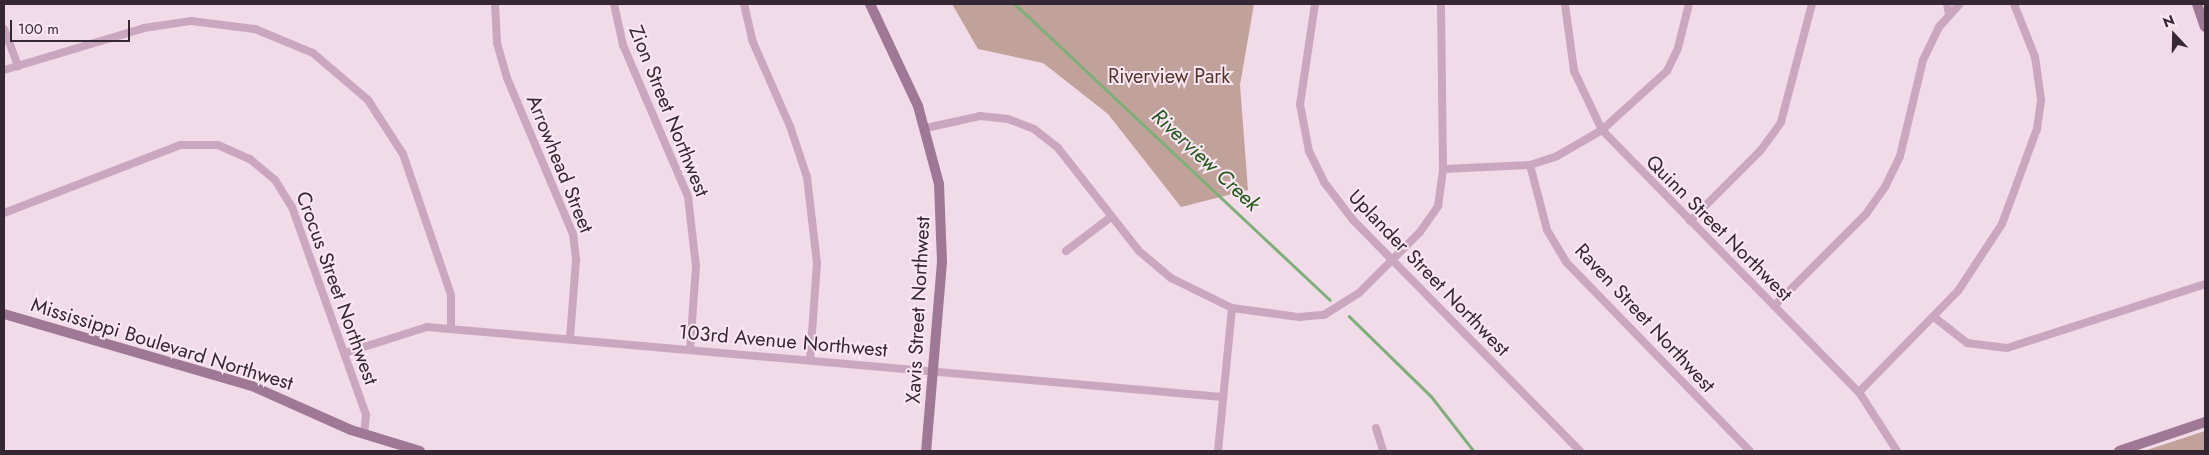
<!DOCTYPE html>
<style>
body{margin:0}
#map{position:relative;width:2209px;height:455px;overflow:hidden;background:#f2dbe9;font-family:Jost,sans-serif}
div>[style]{position:absolute}
.green>*{inset:0;background:#c1a29b}
.stream>*{height:2.5px;margin:-1.25px;padding:0 1.25px;transform-origin:1.25px;border-radius:1.25px;background:#7faf79}
.street>*{height:8px;margin:-4px;padding:0 4px;transform-origin:4px;border-radius:4px;background:#caa7bf}
.secondary>*{height:10px;margin:-5px;padding:0 5px;transform-origin:5px;border-radius:5px;background:#9e7895}
span{translate:-50% -50%;white-space:nowrap;text-align:center;line-height:1.15;-webkit-text-stroke:4px #fae7f2;paint-order:stroke}
.park-label{font-size:20px;color:#55342b}
.street-label{font-size:20px;color:#362734}
.water-label{font-size:21px;color:#21581c;font-style:italic}
.frame{position:absolute;inset:0;border:5px solid #362734;pointer-events:none}
.north{position:absolute;left:2149px;top:10px;width:50px;height:50px;-webkit-text-stroke:4px #fae7f2;paint-order:stroke;rotate:339deg;font-size:14px;font-weight:700;line-height:20px;text-align:center;color:#362734}
.north::after{content:'';display:block;margin:auto;width:18px;height:22px;background:#362734;clip-path:polygon(50% 0,100% 100%,50% 72%,0 100%)}
.scale{position:absolute;left:10px;top:20px;width:120px;height:22px;box-sizing:border-box;border:2px solid #362734;border-top:0;padding-left:6px;font-size:15px;line-height:18px;white-space:nowrap;color:#362734;-webkit-text-stroke:4px #fae7f2;paint-order:stroke}
</style>
<div id="map">
<div class="green">
<div style="clip-path:polygon(952px 4px,1254px 4px,1240px 85px,1248px 190px,1181px 207px,1108px 114px,1043px 63px,978px 49px)"></div>
<div style="clip-path:polygon(2205px 431px,2205px 451px,2144px 451px)"></div>
</div>
<div class="stream">
<div style="left:1015px;top:4px;width:432px;rotate:43.2deg"></div>
<div style="left:1349px;top:316px;width:115px;rotate:44.3deg"></div>
<div style="left:1431px;top:396px;width:70px;rotate:52deg"></div>
</div>
<div class="street">
<div style="left:495px;top:4px;width:39px;rotate:87deg"></div>
<div style="left:497px;top:43px;width:36px;rotate:74deg"></div>
<div style="left:507px;top:78px;width:169px;rotate:67.1deg"></div>
<div style="left:573px;top:234px;width:26px;rotate:83deg"></div>
<div style="left:576px;top:260px;width:78px;rotate:94.4deg"></div>
<div style="left:614px;top:4px;width:42px;rotate:77.6deg"></div>
<div style="left:623px;top:45px;width:165px;rotate:66.8deg"></div>
<div style="left:688px;top:197px;width:69px;rotate:83.4deg"></div>
<div style="left:696px;top:266px;width:83px;rotate:94.1deg"></div>
<div style="left:744px;top:4px;width:37px;rotate:77deg"></div>
<div style="left:752px;top:40px;width:94px;rotate:66.2deg"></div>
<div style="left:790px;top:126px;width:54px;rotate:71.6deg"></div>
<div style="left:807px;top:177px;width:87px;rotate:83.4deg"></div>
<div style="left:817px;top:263px;width:97px;rotate:94.1deg"></div>
<div style="left:1315px;top:4px;width:101px;rotate:98.5deg"></div>
<div style="left:1300px;top:104px;width:48px;rotate:79.2deg"></div>
<div style="left:1309px;top:151px;width:34px;rotate:64deg"></div>
<div style="left:1324px;top:182px;width:48px;rotate:52.7deg"></div>
<div style="left:1353px;top:220px;width:324px;rotate:45.5deg"></div>
<div style="left:1565px;top:4px;width:68px;rotate:82.3deg"></div>
<div style="left:1574px;top:71px;width:65px;rotate:64.6deg"></div>
<div style="left:1602px;top:130px;width:367px;rotate:45.6deg"></div>
<div style="left:1859px;top:392px;width:70px;rotate:57.2deg"></div>
<div style="left:1947px;top:4px;width:10px;rotate:79deg"></div>
<div style="left:4px;top:29px;width:40px;rotate:69deg"></div>
<div style="left:4px;top:70px;width:146px;rotate:-16.7deg"></div>
<div style="left:144px;top:28px;width:48px;rotate:-8.5deg"></div>
<div style="left:191px;top:21px;width:64px;rotate:7.1deg"></div>
<div style="left:255px;top:29px;width:63px;rotate:22.5deg"></div>
<div style="left:313px;top:53px;width:72px;rotate:40.5deg"></div>
<div style="left:368px;top:100px;width:64px;rotate:57.1deg"></div>
<div style="left:403px;top:154px;width:149px;rotate:71.2deg"></div>
<div style="left:451px;top:295px;width:33px;rotate:90deg"></div>
<div style="left:926px;top:128px;width:55px;rotate:-12.5deg"></div>
<div style="left:980px;top:116px;width:28px;rotate:6deg"></div>
<div style="left:1008px;top:119px;width:28px;rotate:21deg"></div>
<div style="left:1034px;top:129px;width:31px;rotate:38deg"></div>
<div style="left:1058px;top:148px;width:131px;rotate:51.8deg"></div>
<div style="left:1139px;top:251px;width:42px;rotate:40.2deg"></div>
<div style="left:1171px;top:278px;width:68px;rotate:26.2deg"></div>
<div style="left:1232px;top:308px;width:68px;rotate:7.7deg"></div>
<div style="left:1299px;top:317px;width:25px;rotate:-5deg"></div>
<div style="left:1324px;top:315px;width:41px;rotate:-32.2deg"></div>
<div style="left:1359px;top:293px;width:86px;rotate:-45deg"></div>
<div style="left:1420px;top:232px;width:32px;rotate:-55deg"></div>
<div style="left:1438px;top:206px;width:37px;rotate:-82deg"></div>
<div style="left:1443px;top:169px;width:165px;rotate:-90.7deg"></div>
<div style="left:1530px;top:165px;width:67px;rotate:75.3deg"></div>
<div style="left:1547px;top:230px;width:37px;rotate:59deg"></div>
<div style="left:1566px;top:262px;width:264px;rotate:45.8deg"></div>
<div style="left:1443px;top:169px;width:87px;rotate:-2.6deg"></div>
<div style="left:1530px;top:165px;width:28px;rotate:-18deg"></div>
<div style="left:1557px;top:156px;width:52px;rotate:-30deg"></div>
<div style="left:1602px;top:130px;width:88px;rotate:-42.2deg"></div>
<div style="left:1667px;top:71px;width:25px;rotate:-64deg"></div>
<div style="left:1678px;top:48px;width:45px;rotate:-76deg"></div>
<div style="left:4px;top:213px;width:189px;rotate:-21.1deg"></div>
<div style="left:180px;top:145px;width:38px"></div>
<div style="left:218px;top:145px;width:35px;rotate:24deg"></div>
<div style="left:250px;top:159px;width:33px;rotate:40deg"></div>
<div style="left:275px;top:180px;width:32px;rotate:58deg"></div>
<div style="left:292px;top:207px;width:221px;rotate:70.4deg"></div>
<div style="left:366px;top:415px;width:19px;rotate:96deg"></div>
<div style="left:1690px;top:221px;width:100px;rotate:-45deg"></div>
<div style="left:1761px;top:150px;width:34px;rotate:-54deg"></div>
<div style="left:1781px;top:122px;width:122px;rotate:-75.3deg"></div>
<div style="left:1066px;top:251px;width:56px;rotate:-37.1deg"></div>
<div style="left:1774px;top:306px;width:130px;rotate:-45deg"></div>
<div style="left:1866px;top:214px;width:33px;rotate:-55deg"></div>
<div style="left:1885px;top:187px;width:34px;rotate:-64deg"></div>
<div style="left:1900px;top:156px;width:99px;rotate:-76.5deg"></div>
<div style="left:1923px;top:60px;width:37px;rotate:-64deg"></div>
<div style="left:1939px;top:27px;width:31px;rotate:-48deg"></div>
<div style="left:1934px;top:317px;width:42px;rotate:38.2deg"></div>
<div style="left:1967px;top:343px;width:40px;rotate:7.1deg"></div>
<div style="left:2007px;top:348px;width:208px;rotate:-17.9deg"></div>
<div style="left:345px;top:353px;width:86px;rotate:-17.6deg"></div>
<div style="left:427px;top:327px;width:798px;rotate:5.03deg"></div>
<div style="left:1859px;top:392px;width:141px;rotate:-45.6deg"></div>
<div style="left:1958px;top:291px;width:80px;rotate:-56.7deg"></div>
<div style="left:2002px;top:224px;width:101px;rotate:-69.8deg"></div>
<div style="left:2037px;top:129px;width:30px;rotate:-82deg"></div>
<div style="left:2041px;top:99px;width:42px;rotate:-98.1deg"></div>
<div style="left:2035px;top:57px;width:57px;rotate:-111.6deg"></div>
<div style="left:1376px;top:428px;width:24px;rotate:73deg"></div>
<div style="left:1218px;top:451px;width:144px;rotate:-84.4deg"></div>
</div>
<div class="secondary">
<div style="left:870px;top:4px;width:113px;rotate:64.8deg"></div>
<div style="left:918px;top:106px;width:81px;rotate:74.9deg"></div>
<div style="left:939px;top:184px;width:78px;rotate:87.8deg"></div>
<div style="left:942px;top:262px;width:190px;rotate:94.8deg"></div>
<div style="left:2197px;top:4px;width:24px;rotate:71deg"></div>
<div style="left:4px;top:314px;width:258px;rotate:16.2deg"></div>
<div style="left:252px;top:386px;width:108px;rotate:24deg"></div>
<div style="left:351px;top:430px;width:72px;rotate:16.9deg"></div>
<div style="left:2119px;top:451px;width:91px;rotate:-18.6deg"></div>
</div>
<div class="park-label">
<span style="left:1169px;top:76px">Riverview Park</span>
</div>
<div class="street-label">
<span style="left:669px;top:111px;rotate:68deg">Zion Street Northwest</span>
<span style="left:560px;top:164px;rotate:68deg">Arrowhead Street</span>
<span style="left:1719px;top:228px;rotate:45deg">Quinn Street Northwest</span>
<span style="left:1429px;top:273px;rotate:46deg">Uplander Street Northwest</span>
<span style="left:337px;top:288px;rotate:70deg">Crocus Street Northwest</span>
<span style="left:918px;top:310px;rotate:-87deg">Xavis Street Northwest</span>
<span style="left:1645px;top:318px;rotate:47deg">Raven Street Northwest</span>
<span style="left:783px;top:341px;rotate:5deg">103rd Avenue Northwest</span>
<span style="left:162px;top:344px;rotate:17deg">Mississippi Boulevard Northwest</span>
</div>
<div class="water-label">
<span style="left:1206px;top:160px;rotate:43deg">Riverview Creek</span>
</div>
<div class="frame"></div>
<div class="north">N</div>
<div class="scale">100 m</div>
</div>
